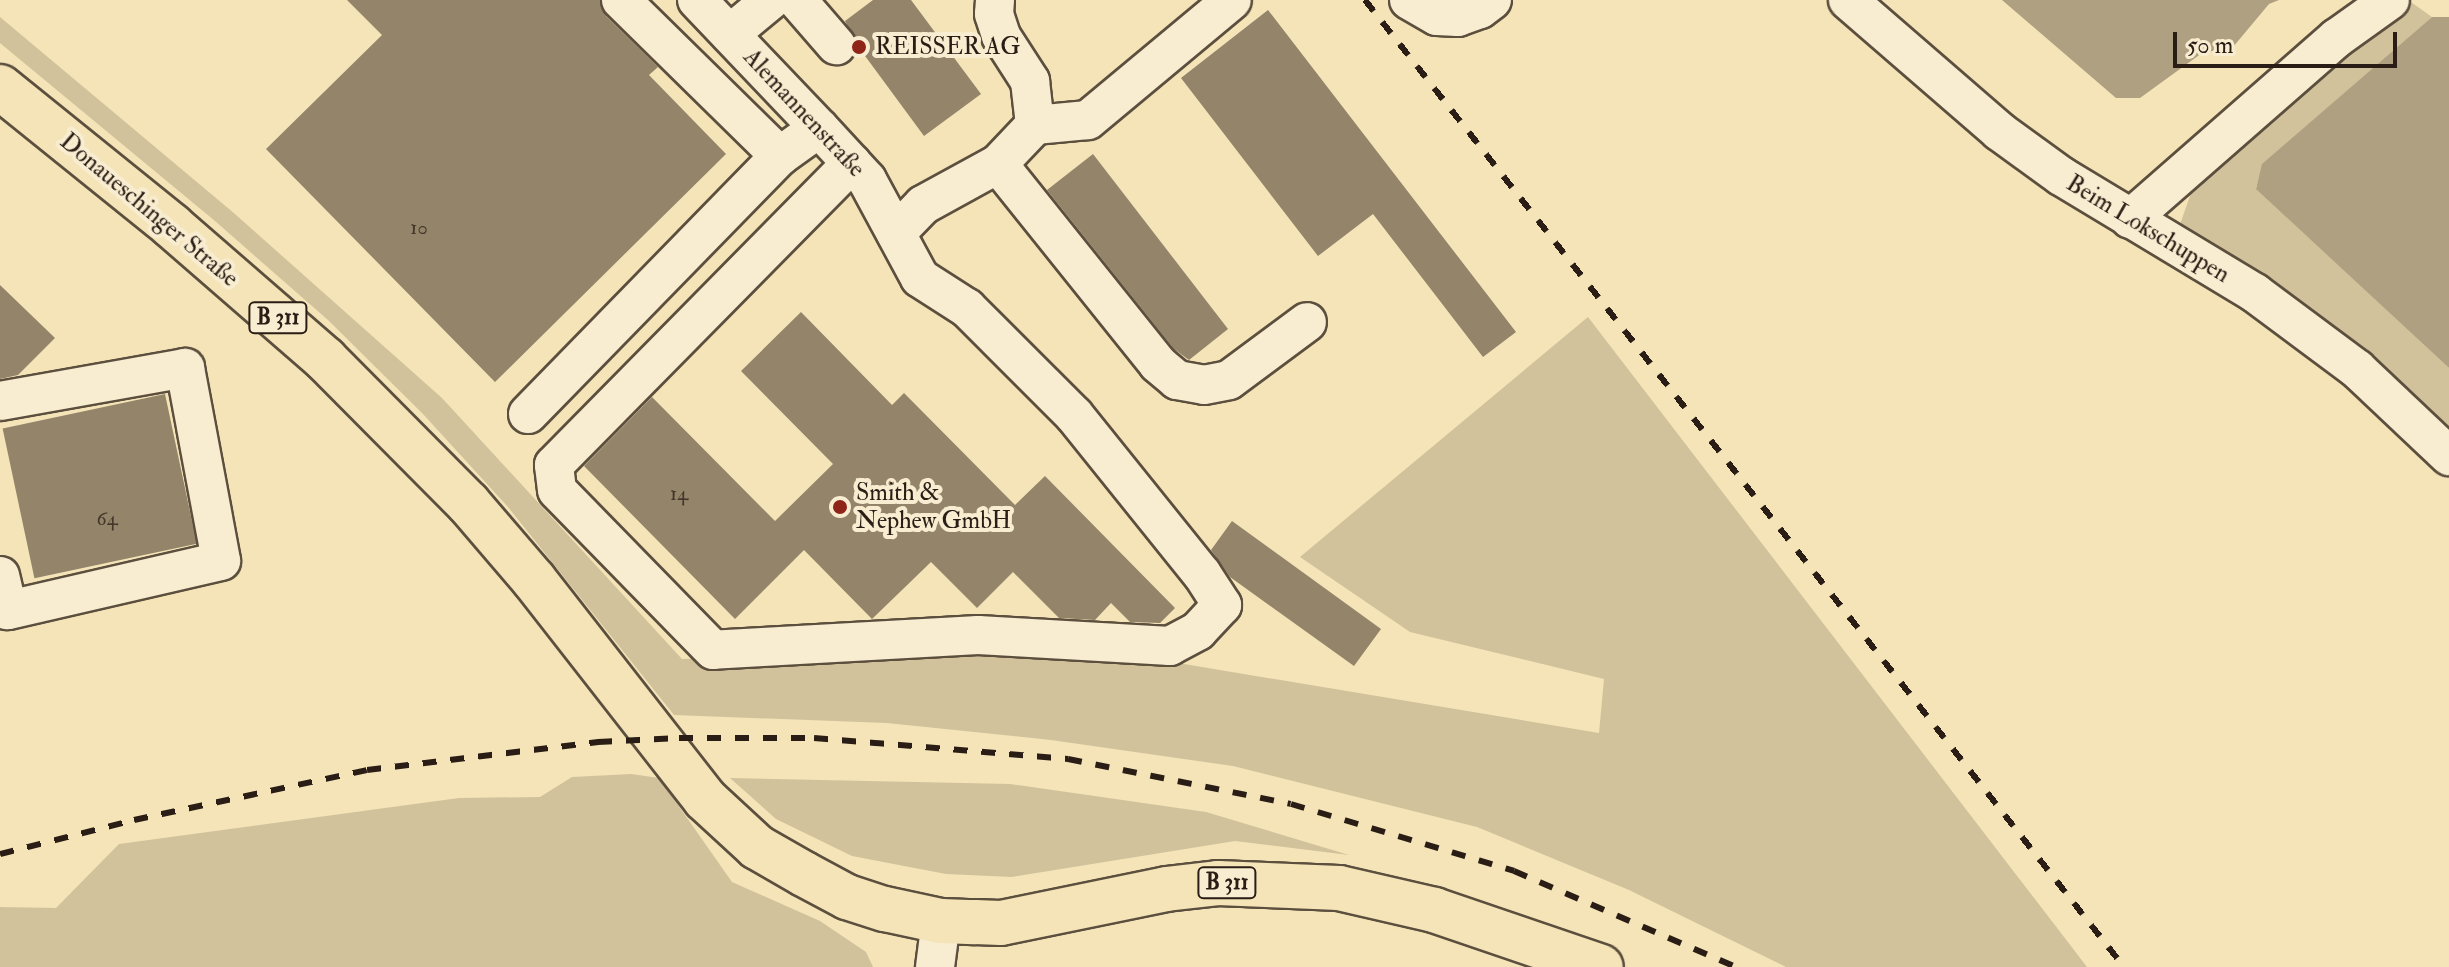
<!DOCTYPE html>
<meta charset="utf-8">
<style>
body{margin:0}
#map{position:relative;width:2449px;height:967px;overflow:hidden;background:#f4e4b8;font-family:"IM FELL Double Pica",serif}
div>[style]{position:absolute}
.green>*{inset:0;background:#d1c29c}
.water>*{inset:0;background:#afa081}
.building>*{inset:0;background:#93846a;transform-origin:0 0}
.roads{filter:drop-shadow(2px 0 #5c4f3e) drop-shadow(-2px 0 #5c4f3e) drop-shadow(0 2px #5c4f3e) drop-shadow(0 -2px #5c4f3e)}
.minor>*{height:38px;margin:-19px;padding:0 19px;transform-origin:19px;border-radius:19px;background:#f8edd1}
.major>*{height:44px;margin:-22px;padding:0 22px;transform-origin:22px;border-radius:22px;background:#f4e4b8}
.rail>*{height:6px;margin-top:-3px;transform-origin:0;background:repeating-linear-gradient(90deg,#291d15 0 14px,transparent 0 28px)}
.dots>*{width:22px;height:22px;translate:-50% -50%;box-sizing:border-box;border:4px solid #f8edd1;border-radius:50%}
span{translate:-50% -50%;white-space:nowrap;text-align:center;line-height:1.15;-webkit-text-stroke:8px #f8edd1;paint-order:stroke}
.number-label{font-size:20px;color:#44372a}
.number-label span{-webkit-text-stroke-width:0}
.shield-label span{padding:2px 6px;background:#f8edd1;border:2px solid;border-radius:6px;-webkit-text-stroke-width:0}
.shield-label{font-size:22px;color:#291d15;font-weight:700}
.poi-label{font-size:24px;color:#291d15}
.left{translate:0 -50%;text-align:left}
.street-label{font-size:24px;color:#291d15}
.scale{position:absolute;left:2173px;top:32px;width:224px;height:36px;box-sizing:border-box;border:4px solid #291d15;border-top:0;padding-left:10px;font-size:24px;line-height:28px;white-space:nowrap;color:#291d15;-webkit-text-stroke:6px #f8edd1;paint-order:stroke}
</style>
<div id="map">
<div class="green">
<div style="clip-path:polygon(2408px 0,2432px 17px,2263px 164px,2256px 188px,2449px 368px,2449px 439px,2176px 236px,2198px 173px)"></div>
<div style="clip-path:polygon(0 17px,235px 214px,442px 398px,682px 659px,998px 646px,1172px 662px,1599px 733px,1604px 679px,1410px 632px,1300px 557px,1588px 317px,2087px 967px,1786px 967px,1629px 890px,1477px 827px,1233px 766px,1051px 740px,887px 723px,674px 715px,508px 507px,423px 414px,328px 320px,215px 221px,0 43px)"></div>
<div style="clip-path:polygon(631px 774px,659px 778px,732px 882px,820px 921px,866px 952px,873px 967px,0 967px,0 907px,56px 908px,119px 844px,459px 798px,540px 797px,572px 777px)"></div>
<div style="clip-path:polygon(730px 778px,1010px 784px,1206px 812px,1349px 855px,1235px 841px,1012px 877px,946px 874px,852px 856px,776px 819px)"></div>
</div>
<div class="water">
<div style="clip-path:polygon(2002px 0,2279px 0,2269px 4px,2233px 47px,2202px 53px,2140px 98px,2116px 98px)"></div>
<div style="clip-path:polygon(2432px 17px,2449px 17px,2449px 368px,2256px 189px,2262px 164px)"></div>
</div>
<div class="building">
<div style="clip-path:polygon(347px 0,600px 0,606px 16px,658px 67px,649px 75px,726px 154px,495px 382px,266px 149px,382px 35px)"></div>
<div style="clip-path:polygon(873px 0,911px 0,981px 94px,924px 136px,857px 45px,845px 21px)"></div>
<div style="clip-path:polygon(1268px 10px,1516px 332px,1483px 357px,1373px 214px,1318px 256px,1181px 78px)"></div>
<div style="clip-path:polygon(1093px 154px,1228px 329px,1189px 360px,1174px 349px,1047px 190px)"></div>
<div style="clip-path:polygon(0 285px,55px 338px,18px 375px,0 379px)"></div>
<div style="clip-path:polygon(801px 312px,892px 405px,904px 393px,1015px 505px,1045px 476px,1175px 608px,1160px 623px,1130px 622px,1111px 603px,1095px 620px,1059px 618px,1013px 572px,977px 608px,931px 562px,872px 619px,804px 550px,735px 619px,584px 466px,652px 397px,775px 521px,833px 464px,741px 371px)"></div>
<div style="left:165px;top:394px;width:153px;height:166px;rotate:78deg"></div>
<div style="clip-path:polygon(1232px 521px,1381px 629px,1354px 666px,1230px 577px,1211px 550px)"></div>
</div>
<div class="roads">
<div class="minor">
<div style="left:621px;top:0;width:223px;rotate:44.5deg"></div>
<div style="left:697px;top:0;width:177px;rotate:46.4deg"></div>
<div style="left:819px;top:128px;width:71px;rotate:47.3deg"></div>
<div style="left:867px;top:180px;width:111px;rotate:61.6deg"></div>
<div style="left:920px;top:278px;width:56px;rotate:32.6deg"></div>
<div style="left:967px;top:308px;width:151px;rotate:45deg"></div>
<div style="left:1074px;top:415px;width:204px;rotate:51.2deg"></div>
<div style="left:1202px;top:574px;width:37px;rotate:57deg"></div>
<div style="left:1222px;top:605px;width:35px;rotate:133deg"></div>
<div style="left:1198px;top:631px;width:32px;rotate:152deg"></div>
<div style="left:1170px;top:646px;width:192px;rotate:-176.7deg"></div>
<div style="left:978px;top:635px;width:265px;rotate:176.8deg"></div>
<div style="left:713px;top:650px;width:223px;rotate:-134.3deg"></div>
<div style="left:557px;top:490px;width:25px;rotate:-97deg"></div>
<div style="left:554px;top:465px;width:424px;rotate:-45.4deg"></div>
<div style="left:797px;top:0;width:60px;rotate:49.1deg"></div>
<div style="left:995px;top:0;width:14px;rotate:94deg"></div>
<div style="left:994px;top:14px;width:23px;rotate:72deg"></div>
<div style="left:1001px;top:36px;width:54px;rotate:57.2deg"></div>
<div style="left:1030px;top:81px;width:44px;rotate:83.5deg"></div>
<div style="left:1409px;top:0;width:32px;rotate:30deg"></div>
<div style="left:1437px;top:16px;width:21px;rotate:3deg"></div>
<div style="left:1458px;top:17px;width:23px;rotate:-20deg"></div>
<div style="left:1480px;top:9px;width:15px;rotate:-37deg"></div>
<div style="left:1848px;top:0;width:200px;rotate:40.9deg"></div>
<div style="left:1999px;top:131px;width:77px;rotate:36deg"></div>
<div style="left:2061px;top:176px;width:227px;rotate:31.1deg"></div>
<div style="left:2255px;top:293px;width:127px;rotate:36.7deg"></div>
<div style="left:2357px;top:369px;width:127px;rotate:43.4deg"></div>
<div style="left:730px;top:34px;width:53px;rotate:-39.7deg"></div>
<div style="left:998px;top:164px;width:256px;rotate:51.3deg"></div>
<div style="left:1158px;top:364px;width:25px;rotate:40deg"></div>
<div style="left:1177px;top:380px;width:27px;rotate:10deg"></div>
<div style="left:1204px;top:385px;width:25px;rotate:-11deg"></div>
<div style="left:1229px;top:380px;width:97px;rotate:-36.6deg"></div>
<div style="left:2130px;top:219px;width:275px;rotate:-41.2deg"></div>
<div style="left:2337px;top:38px;width:65px;rotate:-35.6deg"></div>
<div style="left:896px;top:233px;width:39px;rotate:-46deg"></div>
<div style="left:923px;top:205px;width:85px;rotate:-28.7deg"></div>
<div style="left:998px;top:164px;width:54px;rotate:-46.5deg"></div>
<div style="left:1035px;top:125px;width:53px;rotate:-5.4deg"></div>
<div style="left:1088px;top:120px;width:187px;rotate:-39.8deg"></div>
<div style="left:0;top:401px;width:188px;rotate:-10.1deg"></div>
<div style="left:185px;top:368px;width:196px;rotate:79.4deg"></div>
<div style="left:221px;top:561px;width:219px;rotate:167deg"></div>
<div style="left:8px;top:610px;width:35px;rotate:-103deg"></div>
<div style="left:528px;top:414px;width:361px;rotate:-45.7deg"></div>
<div style="left:780px;top:156px;width:48px;rotate:-35.7deg"></div>
<div style="left:935px;top:967px;width:46px;rotate:-82.6deg"></div>
</div>
<div class="major">
<div style="left:0;top:87px;width:221px;rotate:38.9deg"></div>
<div style="left:172px;top:226px;width:203px;rotate:41deg"></div>
<div style="left:325px;top:359px;width:203px;rotate:45.2deg"></div>
<div style="left:468px;top:503px;width:101px;rotate:49.4deg"></div>
<div style="left:534px;top:580px;width:278px;rotate:52deg"></div>
<div style="left:705px;top:799px;width:71px;rotate:42.7deg"></div>
<div style="left:757px;top:847px;width:54px;rotate:29.9deg"></div>
<div style="left:804px;top:874px;width:49px;rotate:28.1deg"></div>
<div style="left:847px;top:897px;width:40px;rotate:18deg"></div>
<div style="left:885px;top:909px;width:57px;rotate:12.1deg"></div>
<div style="left:941px;top:921px;width:34px;rotate:2deg"></div>
<div style="left:975px;top:922px;width:26px;rotate:2deg"></div>
<div style="left:1001px;top:923px;width:168px;rotate:-11.6deg"></div>
<div style="left:1166px;top:889px;width:52px;rotate:-6.6deg"></div>
<div style="left:1218px;top:883px;width:121px;rotate:2.4deg"></div>
<div style="left:1339px;top:888px;width:98px;rotate:13deg"></div>
<div style="left:1434px;top:910px;width:176px;rotate:18.8deg"></div>
</div>
</div>
<div class="rail">
<div style="left:1365px;top:0;width:1229px;rotate:51.87deg"></div>
<div style="left:0;top:854px;width:138px;rotate:-14.2deg"></div>
<div style="left:134px;top:820px;width:238px;rotate:-12.1deg"></div>
<div style="left:367px;top:770px;width:233px;rotate:-6.9deg"></div>
<div style="left:598px;top:742px;width:81px;rotate:-2.8deg"></div>
<div style="left:679px;top:738px;width:135px"></div>
<div style="left:814px;top:738px;width:255px;rotate:4.7deg"></div>
<div style="left:1068px;top:759px;width:227px;rotate:11.4deg"></div>
<div style="left:1291px;top:804px;width:233px;rotate:16.7deg"></div>
<div style="left:1514px;top:871px;width:242px;rotate:23.4deg"></div>
</div>
<div class="dots">
<div style="left:859px;top:47px;background:#8f2418"></div>
<div style="left:840px;top:507px;background:#8f2418"></div>
</div>
<div class="number-label">
<span style="left:419px;top:227px">10</span>
<span style="left:679px;top:493px">14</span>
<span style="left:107px;top:518px">64</span>
</div>
<div class="shield-label">
<span style="left:278px;top:318px">B 311</span>
<span style="left:1227px;top:883px">B 311</span>
</div>
<div class="poi-label">
<span class="left" style="left:875px;top:47px">REISSER AG</span>
<span class="left" style="left:856px;top:507px">Smith &amp;<br>Nephew GmbH</span>
</div>
<div class="street-label">
<span style="left:804px;top:113px;rotate:47deg">Alemannenstraße</span>
<span style="left:149px;top:210px;rotate:40deg">Donaueschinger Straße</span>
<span style="left:2148px;top:229px;rotate:31deg">Beim Lokschuppen</span>
</div>
<div class="scale">50 m</div>
</div>
